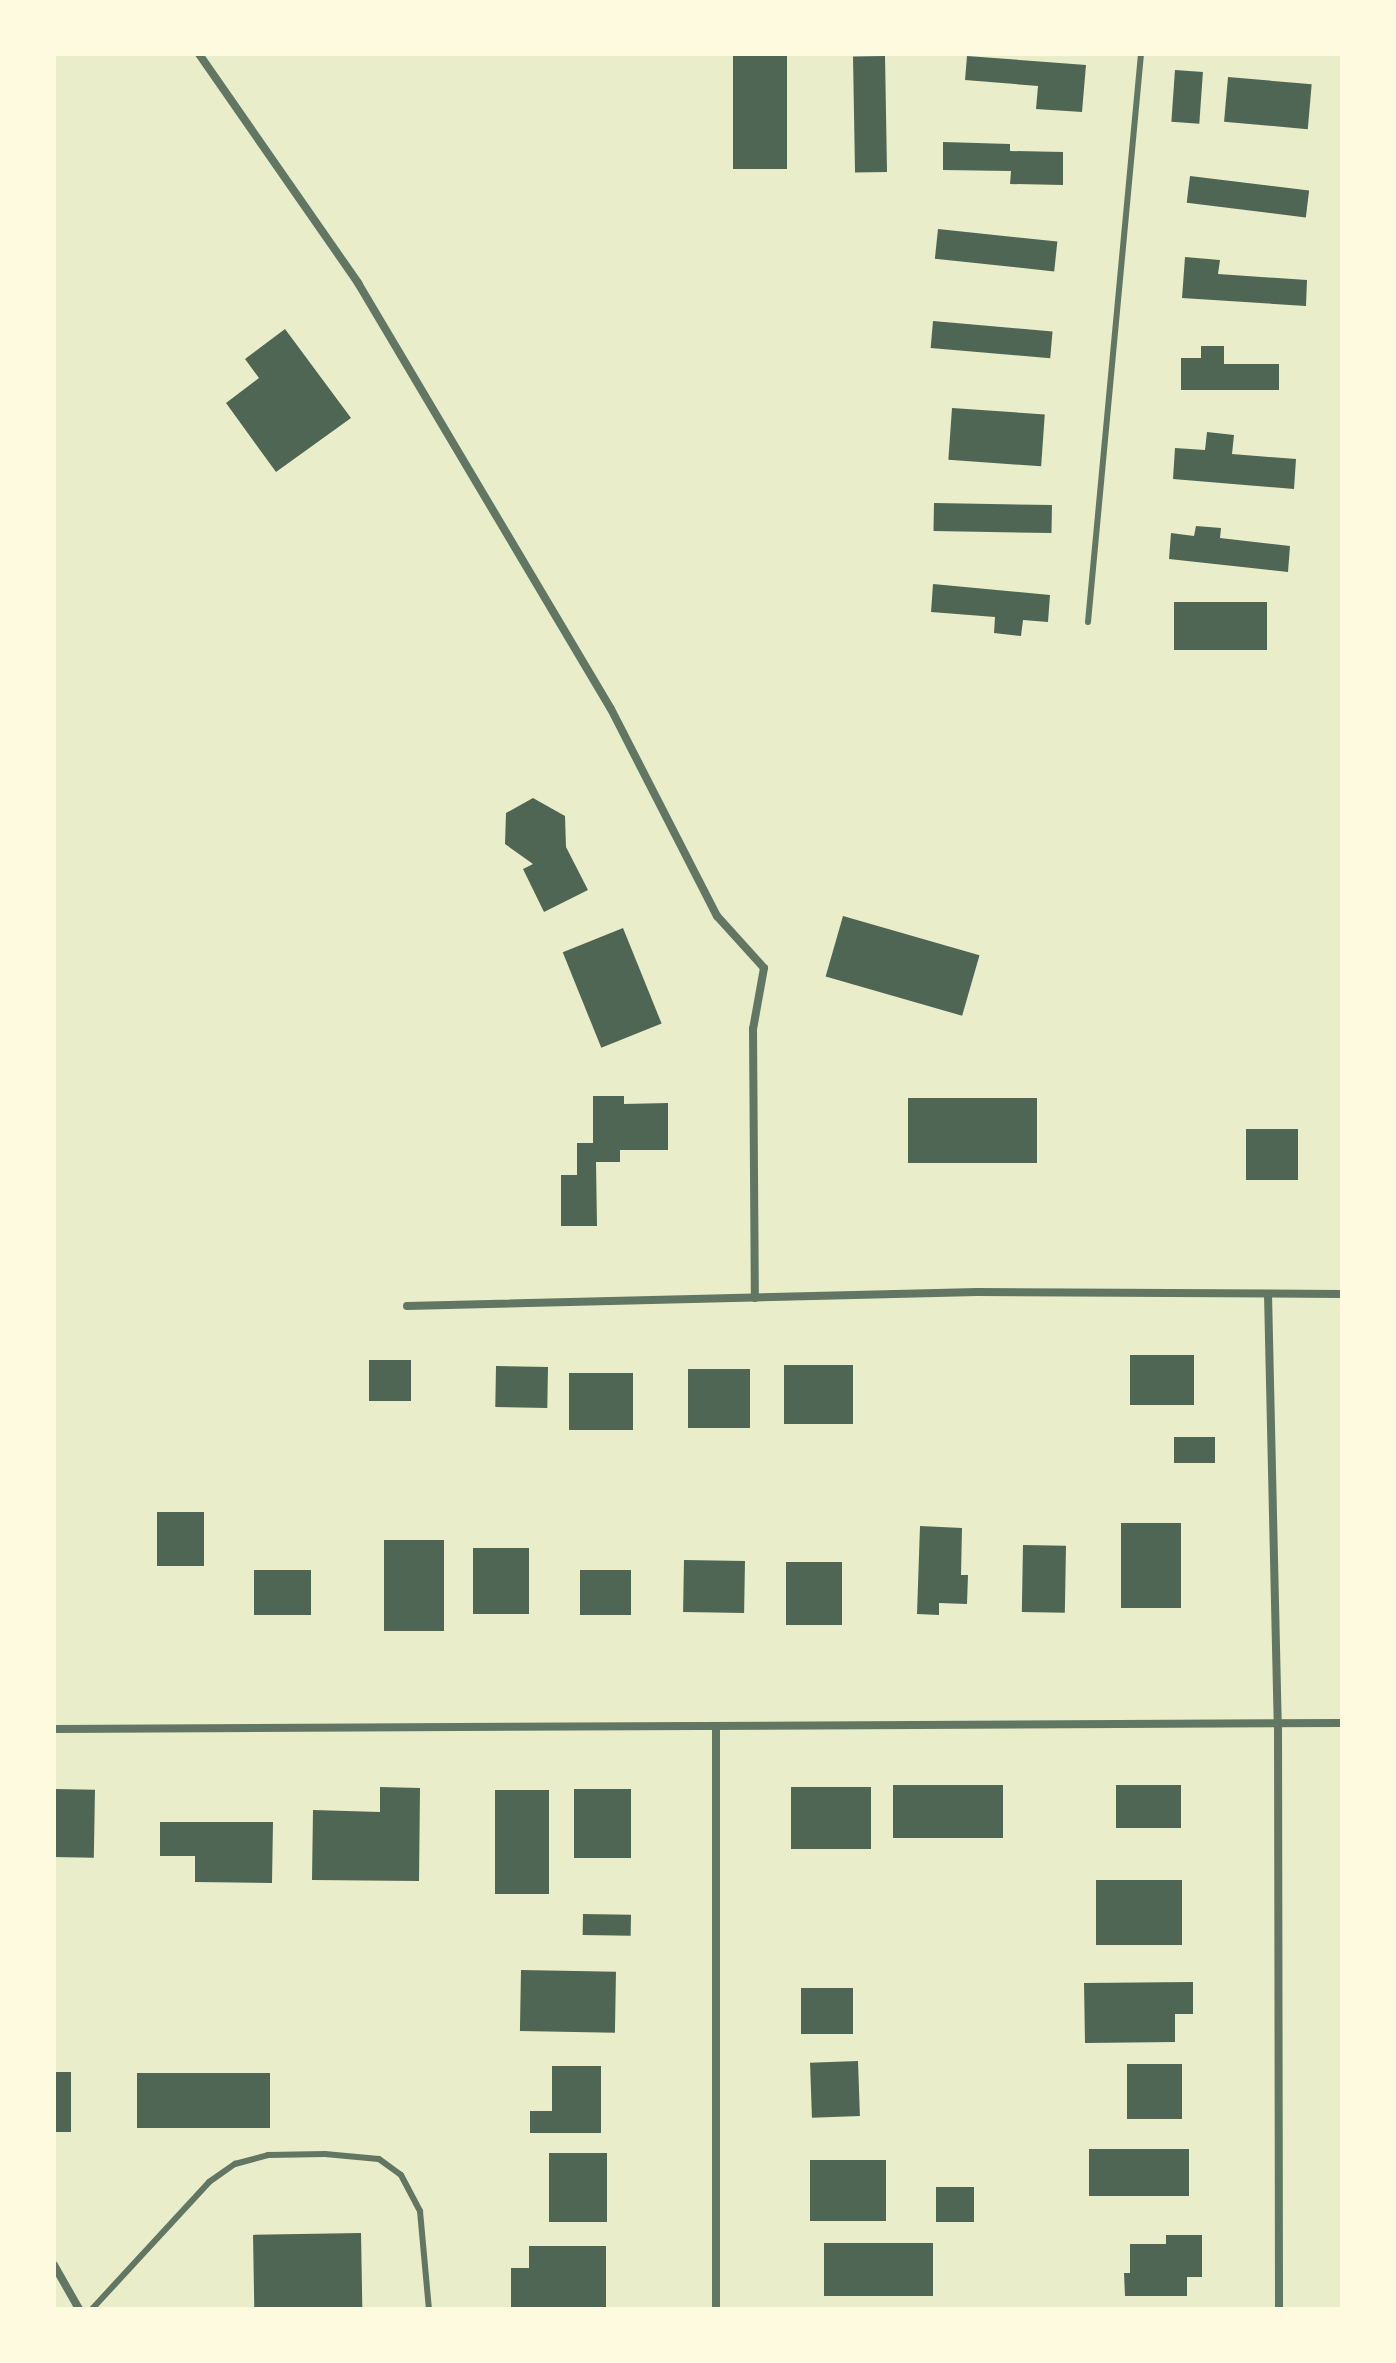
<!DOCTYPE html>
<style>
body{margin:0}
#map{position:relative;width:1396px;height:2363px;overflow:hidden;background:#e9edc9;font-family:"Source Sans 3",sans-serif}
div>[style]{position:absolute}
.building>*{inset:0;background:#4f6655;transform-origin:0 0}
.service>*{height:6px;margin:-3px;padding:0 3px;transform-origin:3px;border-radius:3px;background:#617663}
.minor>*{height:8px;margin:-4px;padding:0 4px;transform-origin:4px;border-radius:4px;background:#617663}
span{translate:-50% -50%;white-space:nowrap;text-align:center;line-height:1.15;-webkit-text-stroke:8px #fefae0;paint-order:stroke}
.frame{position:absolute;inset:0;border:56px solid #fefae0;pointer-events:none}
</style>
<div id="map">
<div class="building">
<div style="left:733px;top:54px;width:54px;height:115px"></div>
<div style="left:885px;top:56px;width:116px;height:32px;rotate:89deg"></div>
<div style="clip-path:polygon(967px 56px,1086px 65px,1082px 112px,1036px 109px,1038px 86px,965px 80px)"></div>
<div style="left:1175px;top:70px;width:28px;height:52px;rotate:4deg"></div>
<div style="left:1228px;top:77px;width:84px;height:45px;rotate:5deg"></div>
<div style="clip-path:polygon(943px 142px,1010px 144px,1010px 151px,1063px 152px,1063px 185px,1010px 184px,1011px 171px,943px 170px)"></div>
<div style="left:1190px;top:176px;width:120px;height:27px;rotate:7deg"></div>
<div style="left:938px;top:229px;width:120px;height:30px;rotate:6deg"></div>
<div style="clip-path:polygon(1185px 257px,1220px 260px,1218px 274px,1307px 280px,1306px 306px,1182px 298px)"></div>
<div style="left:933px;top:321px;width:120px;height:27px;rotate:5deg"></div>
<div style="clip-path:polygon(285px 329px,351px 418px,276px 472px,226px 403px,259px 378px,245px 359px)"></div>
<div style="clip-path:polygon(1201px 346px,1224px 346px,1224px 364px,1279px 364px,1279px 390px,1181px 390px,1181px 358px,1201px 358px)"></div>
<div style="left:952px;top:408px;width:93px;height:52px;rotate:4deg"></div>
<div style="clip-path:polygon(1207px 432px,1234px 435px,1232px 454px,1296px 459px,1294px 489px,1173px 479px,1175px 448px,1205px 450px)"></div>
<div style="left:934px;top:503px;width:118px;height:28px;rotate:1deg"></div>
<div style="clip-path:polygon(1196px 526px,1221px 528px,1220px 538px,1290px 546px,1288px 572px,1169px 559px,1171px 533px,1194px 536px)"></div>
<div style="clip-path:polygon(933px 584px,1050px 595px,1048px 622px,1023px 620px,1021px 636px,994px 633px,995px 617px,931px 612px)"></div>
<div style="left:1174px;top:602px;width:93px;height:48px"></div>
<div style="clip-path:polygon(533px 798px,565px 816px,566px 847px,588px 890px,544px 912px,523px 869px,533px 864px,505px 844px,506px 813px)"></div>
<div style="left:843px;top:916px;width:142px;height:63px;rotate:16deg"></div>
<div style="left:623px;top:928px;width:103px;height:65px;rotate:68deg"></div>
<div style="clip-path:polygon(593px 1096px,624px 1096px,624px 1104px,668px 1103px,668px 1150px,620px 1150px,620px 1162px,596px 1162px,597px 1226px,561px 1226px,561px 1175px,577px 1175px,577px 1143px,593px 1143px)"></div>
<div style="left:908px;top:1098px;width:129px;height:65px"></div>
<div style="left:1246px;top:1129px;width:52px;height:51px"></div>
<div style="left:1130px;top:1355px;width:64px;height:50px"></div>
<div style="left:369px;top:1360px;width:42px;height:41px"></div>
<div style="left:784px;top:1365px;width:69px;height:59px"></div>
<div style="left:496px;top:1366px;width:52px;height:41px;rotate:1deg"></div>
<div style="left:688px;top:1369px;width:62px;height:59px"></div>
<div style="left:569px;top:1373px;width:64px;height:57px"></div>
<div style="left:1174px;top:1437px;width:41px;height:26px"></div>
<div style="left:157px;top:1512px;width:47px;height:54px"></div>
<div style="left:1121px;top:1523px;width:60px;height:85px"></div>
<div style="clip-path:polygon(920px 1526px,962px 1528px,961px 1575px,968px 1575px,967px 1604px,939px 1603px,939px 1615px,917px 1614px)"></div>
<div style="left:384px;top:1540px;width:60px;height:91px"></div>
<div style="left:1023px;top:1545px;width:43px;height:67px;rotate:1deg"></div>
<div style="left:473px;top:1548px;width:56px;height:66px"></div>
<div style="left:684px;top:1560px;width:61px;height:52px;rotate:1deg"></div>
<div style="left:786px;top:1562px;width:56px;height:63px"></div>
<div style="left:254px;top:1570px;width:57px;height:45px"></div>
<div style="left:580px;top:1570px;width:51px;height:45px"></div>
<div style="left:893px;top:1785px;width:110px;height:53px"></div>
<div style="left:1116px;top:1785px;width:65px;height:43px"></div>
<div style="clip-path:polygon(380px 1787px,420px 1788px,419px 1881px,312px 1880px,313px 1810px,380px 1812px)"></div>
<div style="left:791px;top:1787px;width:80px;height:62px"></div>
<div style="left:54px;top:1789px;width:41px;height:68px;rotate:1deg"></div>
<div style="left:574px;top:1789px;width:57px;height:69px"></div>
<div style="left:495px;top:1790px;width:54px;height:104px"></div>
<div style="clip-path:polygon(160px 1822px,273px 1822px,272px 1883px,195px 1882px,195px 1856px,160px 1856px)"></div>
<div style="left:1096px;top:1880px;width:86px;height:65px"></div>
<div style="left:583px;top:1914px;width:48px;height:21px;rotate:1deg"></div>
<div style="left:521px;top:1970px;width:95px;height:61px;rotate:1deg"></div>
<div style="clip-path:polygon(1193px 1982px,1193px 2014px,1175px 2014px,1175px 2042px,1085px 2043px,1084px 1983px)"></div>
<div style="left:801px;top:1988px;width:52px;height:46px"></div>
<div style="left:858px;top:2061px;width:55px;height:48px;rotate:88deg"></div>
<div style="left:1127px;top:2064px;width:55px;height:55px"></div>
<div style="clip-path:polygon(552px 2066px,601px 2066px,601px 2133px,530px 2133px,530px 2111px,552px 2111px)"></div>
<div style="left:54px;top:2072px;width:17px;height:60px"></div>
<div style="left:137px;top:2073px;width:133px;height:55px"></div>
<div style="left:1089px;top:2149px;width:100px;height:47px"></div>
<div style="left:549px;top:2153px;width:58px;height:69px"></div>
<div style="left:810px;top:2160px;width:76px;height:61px"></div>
<div style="left:936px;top:2187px;width:38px;height:35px"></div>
<div style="left:361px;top:2233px;width:76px;height:108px;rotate:89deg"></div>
<div style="clip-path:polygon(1166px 2235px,1202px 2235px,1202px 2277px,1187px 2277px,1187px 2296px,1125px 2296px,1124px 2273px,1130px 2273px,1130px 2244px,1166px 2244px)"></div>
<div style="left:824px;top:2243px;width:109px;height:53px"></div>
<div style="clip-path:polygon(529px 2246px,606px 2246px,606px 2308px,511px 2308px,511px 2268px,529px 2268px)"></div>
</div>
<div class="service">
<div style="left:1088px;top:622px;width:570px;rotate:-84.67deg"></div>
<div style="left:92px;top:2309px;width:173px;rotate:-47.3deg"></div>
<div style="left:209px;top:2182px;width:32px;rotate:-35deg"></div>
<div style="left:235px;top:2164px;width:34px;rotate:-15deg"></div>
<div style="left:268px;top:2155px;width:57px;rotate:-1deg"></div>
<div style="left:325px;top:2154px;width:54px;rotate:5.3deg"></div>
<div style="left:379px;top:2159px;width:27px;rotate:36deg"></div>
<div style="left:401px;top:2175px;width:41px;rotate:62.2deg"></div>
<div style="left:420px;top:2211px;width:98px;rotate:84.8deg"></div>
</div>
<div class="minor">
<div style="left:199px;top:54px;width:279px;rotate:55.2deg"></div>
<div style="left:358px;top:283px;width:495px;rotate:59.3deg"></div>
<div style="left:611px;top:709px;width:233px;rotate:62.9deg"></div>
<div style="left:717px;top:916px;width:70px;rotate:47.9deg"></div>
<div style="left:764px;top:968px;width:62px;rotate:100.2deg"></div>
<div style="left:753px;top:1029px;width:269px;rotate:89.6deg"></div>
<div style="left:1268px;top:1294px;width:429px;rotate:88.7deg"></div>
<div style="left:1278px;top:1723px;width:586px;rotate:89.9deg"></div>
<div style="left:407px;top:1306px;width:570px;rotate:-1.41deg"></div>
<div style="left:977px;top:1292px;width:365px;rotate:0.3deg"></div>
<div style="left:716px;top:1726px;width:583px;rotate:90deg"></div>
<div style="left:54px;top:1729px;width:1288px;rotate:-0.27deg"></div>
<div style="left:54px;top:2265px;width:51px;rotate:60.4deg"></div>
</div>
<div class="frame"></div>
</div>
